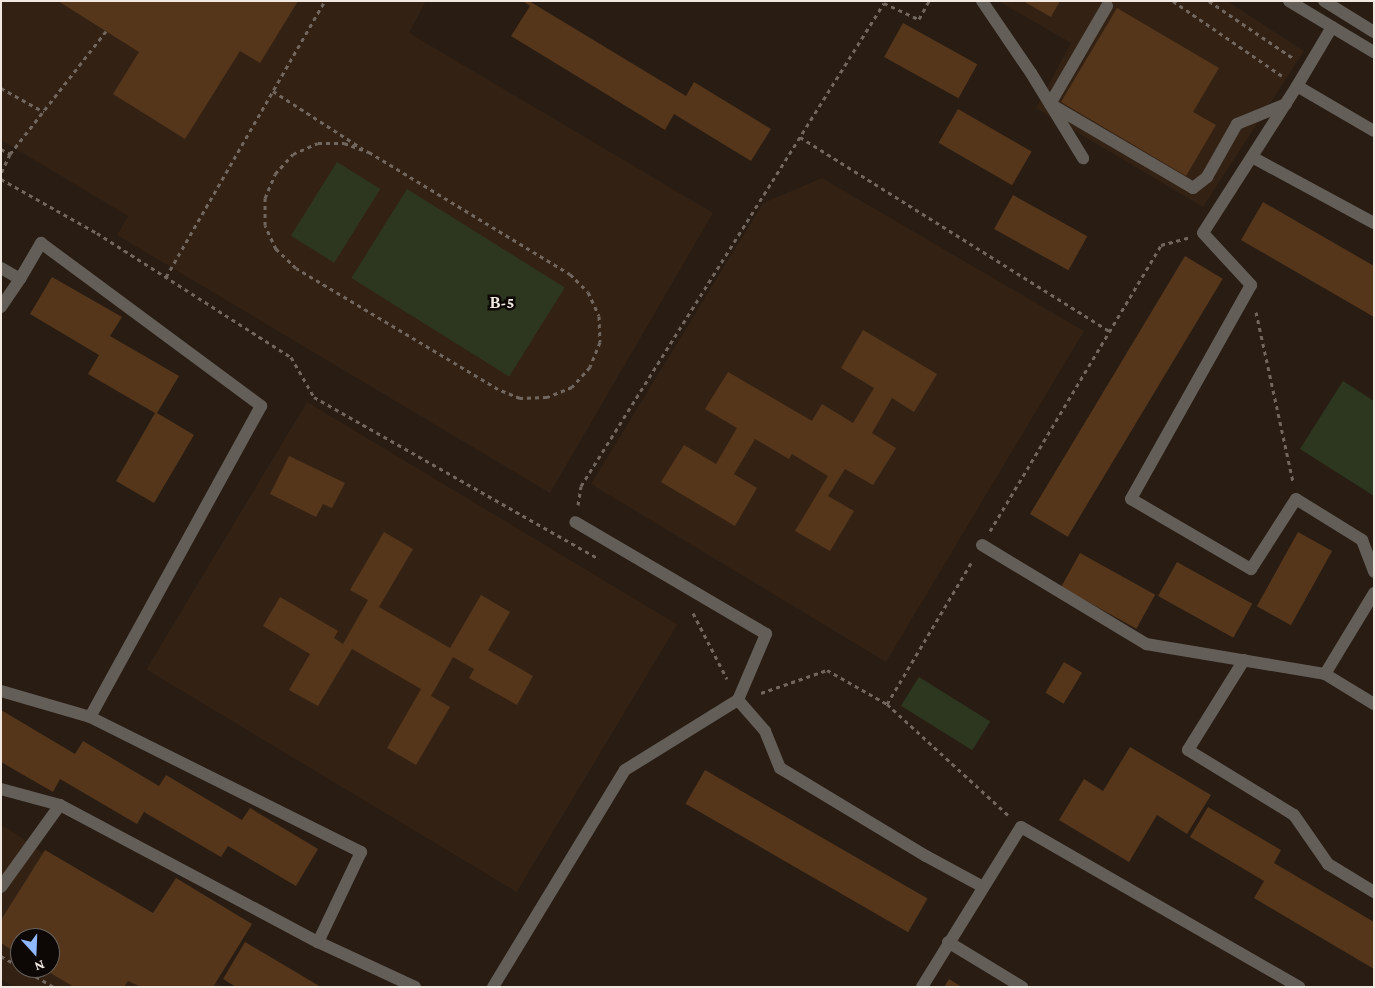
<!DOCTYPE html>
<meta charset="utf-8">
<style>
body{margin:0}
#map{position:relative;width:1375px;height:988px;overflow:hidden;background:#281c13;font-family:"Crimson Pro",serif}
div>[style]{position:absolute}
.built>*{inset:0;background:#332214;transform-origin:0 0}
.green>*{inset:0;background:#2d371f;transform-origin:0 0}
.building>*{inset:0;background:#55361b;transform-origin:0 0}
.path>*{height:3px;margin-top:-1.5px;transform-origin:0;background:repeating-linear-gradient(90deg,#72675f 0 4px,transparent 0 8px)}
.service>*{height:12px;margin:-6px;padding:0 6px;transform-origin:6px;border-radius:6px;background:#635e58}
.tertiary>*{height:12px;margin:-6px;padding:0 6px;transform-origin:6px;border-radius:6px;background:#635e58}
span{translate:-50% -50%;white-space:nowrap;text-align:center;line-height:1.15;-webkit-text-stroke:5px #0d0805;paint-order:stroke}
.neighbourhood-label{font-size:16px;color:#f1e8e2;font-weight:700}
.frame{position:absolute;inset:0;border:2px solid #f1e8e2;pointer-events:none}
.north{position:absolute;left:10px;top:928px;width:50px;height:50px;box-sizing:border-box;background:#0d0805;border:1px solid #68625d;border-radius:50%;rotate:160deg;font-size:14px;font-weight:700;line-height:20px;text-align:center;color:#f1e8e2}
.north::after{content:'';display:block;margin:auto;width:18px;height:22px;background:#90b8fd;clip-path:polygon(50% 0,100% 100%,50% 72%,0 100%)}
</style>
<div id="map">
<div class="built">
<div style="clip-path:polygon(1px 1px,426px 1px,409px 33px,713px 213px,550px 493px,117px 235px,128px 216px,1px 140px)"></div>
<div style="clip-path:polygon(998px 1px,1227px 1px,1304px 51px,1203px 207px,1036px 108px,1071px 43px)"></div>
<div style="clip-path:polygon(822px 178px,1084px 331px,886px 662px,591px 484px,763px 203px)"></div>
<div style="left:307px;top:402px;width:432px;height:312px;rotate:31deg"></div>
<div style="clip-path:polygon(evenodd,1px 825px,15px 833px,223px 987px,14px 987px,1px 979px,1px 825px,20px 938px,50px 938px,50px 968px,20px 968px,20px 938px)"></div>
</div>
<div class="green">
<div style="left:337px;top:162px;width:51px;height:87px;rotate:32deg"></div>
<div style="left:407px;top:189px;width:186px;height:105px;rotate:32deg"></div>
<div style="clip-path:polygon(1343px 381px,1374px 401px,1374px 496px,1300px 449px)"></div>
<div style="left:919px;top:677px;width:84px;height:34px;rotate:32deg"></div>
</div>
<div class="building">
<div style="clip-path:polygon(58px 1px,298px 1px,260px 63px,240px 51px,185px 139px,113px 94px,139px 52px)"></div>
<div style="clip-path:polygon(523px 1px,529px 1px,686px 96px,694px 82px,771px 129px,751px 161px,674px 114px,665px 130px,511px 36px,530px 6px)"></div>
<div style="clip-path:polygon(1023px 1px,1060px 1px,1051px 17px)"></div>
<div style="clip-path:polygon(1117px 8px,1219px 68px,1193px 112px,1216px 125px,1186px 176px,1061px 102px)"></div>
<div style="left:903px;top:23px;width:85px;height:39px;rotate:29deg"></div>
<div style="left:958px;top:109px;width:85px;height:39px;rotate:30deg"></div>
<div style="left:1013px;top:195px;width:85px;height:39px;rotate:29deg"></div>
<div style="clip-path:polygon(1263px 202px,1374px 266px,1374px 317px,1241px 240px)"></div>
<div style="left:1185px;top:256px;width:44px;height:301px;rotate:31deg"></div>
<div style="clip-path:polygon(52px 277px,122px 317px,110px 336px,179px 376px,157px 413px,194px 435px,154px 503px,116px 481px,155px 413px,88px 374px,99px 355px,30px 314px)"></div>
<div style="clip-path:polygon(863px 330px,937px 374px,914px 412px,892px 398px,872px 433px,896px 448px,873px 485px,845px 469px,828px 496px,854px 511px,830px 551px,795px 531px,828px 476px,792px 454px,789px 459px,755px 439px,734px 474px,757px 488px,735px 526px,661px 482px,684px 445px,716px 464px,737px 428px,705px 409px,728px 372px,812px 421px,822px 404px,853px 423px,874px 388px,841px 368px)"></div>
<div style="clip-path:polygon(289px 456px,345px 483px,332px 508px,323px 504px,316px 517px,270px 494px)"></div>
<div style="clip-path:polygon(384px 532px,413px 549px,379px 607px,450px 648px,481px 595px,510px 612px,488px 650px,533px 676px,517px 705px,469px 678px,474px 669px,453px 657px,431px 696px,450px 707px,416px 765px,387px 748px,421px 689px,352px 649px,318px 706px,289px 690px,310px 654px,263px 626px,280px 597px,338px 631px,334px 638px,343px 644px,368px 600px,350px 590px)"></div>
<div style="left:1298px;top:532px;width:39px;height:85px;rotate:29deg"></div>
<div style="left:1080px;top:553px;width:86px;height:39px;rotate:29deg"></div>
<div style="left:1177px;top:562px;width:86px;height:39px;rotate:29deg"></div>
<div style="left:1064px;top:662px;width:21px;height:36px;rotate:31deg"></div>
<div style="clip-path:polygon(1px 710px,75px 754px,83px 741px,159px 786px,166px 775px,242px 820px,250px 808px,318px 849px,296px 886px,228px 846px,221px 857px,144px 812px,137px 824px,60px 779px,53px 792px,1px 762px)"></div>
<div style="clip-path:polygon(1130px 747px,1211px 795px,1187px 834px,1157px 815px,1129px 862px,1059px 820px,1084px 779px,1103px 791px)"></div>
<div style="left:705px;top:770px;width:257px;height:39px;rotate:30deg"></div>
<div style="clip-path:polygon(1208px 807px,1281px 850px,1274px 863px,1374px 922px,1374px 969px,1254px 898px,1264px 881px,1190px 837px)"></div>
<div style="clip-path:polygon(45px 850px,153px 913px,176px 878px,252px 924px,213px 987px,141px 987px,128px 981px,124px 987px,74px 987px,42px 968px,50px 968px,50px 938px,20px 938px,20px 955px,1px 943px,1px 920px)"></div>
<div style="clip-path:polygon(245px 942px,321px 987px,236px 987px,223px 979px)"></div>
<div style="clip-path:polygon(949px 979px,962px 987px,944px 987px)"></div>
</div>
<div class="path">
<div style="left:1173px;top:1px;width:132px;rotate:34.5deg"></div>
<div style="left:1209px;top:1px;width:102px;rotate:34.2deg"></div>
<div style="left:1px;top:88px;width:49px;rotate:29.2deg"></div>
<div style="left:273px;top:91px;width:107px;rotate:32.8deg"></div>
<div style="left:800px;top:137px;width:365px;rotate:32.1deg"></div>
<div style="left:318px;top:143px;width:26px"></div>
<div style="left:344px;top:143px;width:27px;rotate:20deg"></div>
<div style="left:369px;top:152px;width:235px;rotate:31.3deg"></div>
<div style="left:570px;top:274px;width:25px;rotate:45deg"></div>
<div style="left:588px;top:292px;width:26px;rotate:65deg"></div>
<div style="left:599px;top:316px;width:26px;rotate:88deg"></div>
<div style="left:600px;top:342px;width:27px;rotate:112deg"></div>
<div style="left:590px;top:367px;width:27px;rotate:132deg"></div>
<div style="left:572px;top:387px;width:27px;rotate:158deg"></div>
<div style="left:547px;top:397px;width:27px;rotate:178deg"></div>
<div style="left:520px;top:398px;width:24px;rotate:-158deg"></div>
<div style="left:498px;top:389px;width:235px;rotate:-149.1deg"></div>
<div style="left:296px;top:268px;width:28px;rotate:-136deg"></div>
<div style="left:276px;top:249px;width:26px;rotate:-115deg"></div>
<div style="left:265px;top:225px;width:27px;rotate:-90deg"></div>
<div style="left:265px;top:198px;width:26px;rotate:-67deg"></div>
<div style="left:275px;top:174px;width:27px;rotate:-48deg"></div>
<div style="left:293px;top:154px;width:27px;rotate:-24deg"></div>
<div style="left:1px;top:149px;width:10px;rotate:29deg"></div>
<div style="left:10px;top:154px;width:21px;rotate:115deg"></div>
<div style="left:10px;top:154px;width:156px;rotate:-52deg"></div>
<div style="left:1px;top:179px;width:110px;rotate:29.4deg"></div>
<div style="left:97px;top:233px;width:230px;rotate:32.6deg"></div>
<div style="left:291px;top:357px;width:46px;rotate:60.1deg"></div>
<div style="left:314px;top:397px;width:328px;rotate:29.6deg"></div>
<div style="left:166px;top:277px;width:319px;rotate:-60.1deg"></div>
<div style="left:1256px;top:312px;width:174px;rotate:77.7deg"></div>
<div style="left:578px;top:505px;width:19px;rotate:-81deg"></div>
<div style="left:581px;top:486px;width:570px;rotate:-57.9deg"></div>
<div style="left:884px;top:3px;width:38px;rotate:25deg"></div>
<div style="left:919px;top:19px;width:21px;rotate:-61deg"></div>
<div style="left:990px;top:531px;width:333px;rotate:-59.1deg"></div>
<div style="left:1161px;top:245px;width:28px;rotate:-15deg"></div>
<div style="left:693px;top:613px;width:74px;rotate:62.7deg"></div>
<div style="left:761px;top:693px;width:70px;rotate:-19.2deg"></div>
<div style="left:827px;top:670px;width:69px;rotate:29.5deg"></div>
<div style="left:887px;top:704px;width:168px;rotate:-59.2deg"></div>
<div style="left:887px;top:704px;width:164px;rotate:42.5deg"></div>
<div style="left:1px;top:956px;width:22px;rotate:30deg"></div>
<div style="left:22px;top:968px;width:37px;rotate:31deg"></div>
</div>
<div class="service">
<div style="left:982px;top:1px;width:87px;rotate:55.8deg"></div>
<div style="left:1031px;top:73px;width:100px;rotate:58.5deg"></div>
<div style="left:1107px;top:6px;width:113px;rotate:120.2deg"></div>
<div style="left:1050px;top:104px;width:166px;rotate:30.4deg"></div>
<div style="left:1193px;top:188px;width:18px;rotate:-38deg"></div>
<div style="left:1207px;top:177px;width:61px;rotate:-60.5deg"></div>
<div style="left:1237px;top:124px;width:53px;rotate:-22.2deg"></div>
<div style="left:1332px;top:27px;width:69px;rotate:120.7deg"></div>
<div style="left:1297px;top:86px;width:174px;rotate:122.6deg"></div>
<div style="left:1203px;top:233px;width:71px;rotate:47.3deg"></div>
<div style="left:1251px;top:285px;width:245px;rotate:119.3deg"></div>
<div style="left:1131px;top:499px;width:139px;rotate:30.3deg"></div>
<div style="left:1251px;top:569px;width:83px;rotate:-57.3deg"></div>
<div style="left:1296px;top:499px;width:78px;rotate:31.8deg"></div>
<div style="left:1362px;top:540px;width:34px;rotate:69deg"></div>
<div style="left:1297px;top:86px;width:89px;rotate:30.3deg"></div>
<div style="left:1252px;top:157px;width:139px;rotate:28.4deg"></div>
<div style="left:1px;top:268px;width:22px;rotate:30deg"></div>
<div style="left:20px;top:279px;width:42px;rotate:-59.7deg"></div>
<div style="left:41px;top:243px;width:274px;rotate:36.5deg"></div>
<div style="left:261px;top:406px;width:355px;rotate:118.8deg"></div>
<div style="left:90px;top:717px;width:303px;rotate:26.5deg"></div>
<div style="left:361px;top:852px;width:100px;rotate:115.5deg"></div>
<div style="left:1px;top:307px;width:34px;rotate:-56deg"></div>
<div style="left:982px;top:545px;width:192px;rotate:31.1deg"></div>
<div style="left:1146px;top:644px;width:181px;rotate:9.5deg"></div>
<div style="left:1325px;top:674px;width:95px;rotate:-58.8deg"></div>
<div style="left:1244px;top:660px;width:106px;rotate:121.9deg"></div>
<div style="left:1188px;top:750px;width:124px;rotate:31.5deg"></div>
<div style="left:1294px;top:815px;width:60px;rotate:55.2deg"></div>
<div style="left:1328px;top:864px;width:54px;rotate:31.3deg"></div>
<div style="left:1325px;top:674px;width:57px;rotate:31.5deg"></div>
<div style="left:1px;top:691px;width:93px;rotate:16.3deg"></div>
<div style="left:738px;top:700px;width:41px;rotate:48.9deg"></div>
<div style="left:765px;top:731px;width:40px;rotate:68deg"></div>
<div style="left:780px;top:768px;width:170px;rotate:31.1deg"></div>
<div style="left:926px;top:856px;width:65px;rotate:28.5deg"></div>
<div style="left:1px;top:789px;width:61px;rotate:15.2deg"></div>
<div style="left:1px;top:887px;width:101px;rotate:-54.3deg"></div>
<div style="left:60px;top:805px;width:292px;rotate:28deg"></div>
<div style="left:318px;top:942px;width:107px;rotate:24.9deg"></div>
<div style="left:948px;top:942px;width:87px;rotate:31.3deg"></div>
<div style="left:493px;top:987px;width:254px;rotate:-58.7deg"></div>
<div style="left:625px;top:770px;width:133px;rotate:-31.8deg"></div>
<div style="left:738px;top:700px;width:72px;rotate:-67deg"></div>
<div style="left:766px;top:634px;width:221px;rotate:-149.6deg"></div>
<div style="left:922px;top:987px;width:188px;rotate:-58.3deg"></div>
<div style="left:1021px;top:827px;width:321px;rotate:29.9deg"></div>
</div>
<div class="tertiary">
<div style="left:1289px;top:1px;width:99px;rotate:31deg"></div>
<div style="left:1324px;top:1px;width:59px;rotate:31.8deg"></div>
</div>
<div class="neighbourhood-label">
<span style="left:502px;top:303px">В-5</span>
</div>
<div class="frame"></div>
<div class="north">N</div>
</div>
